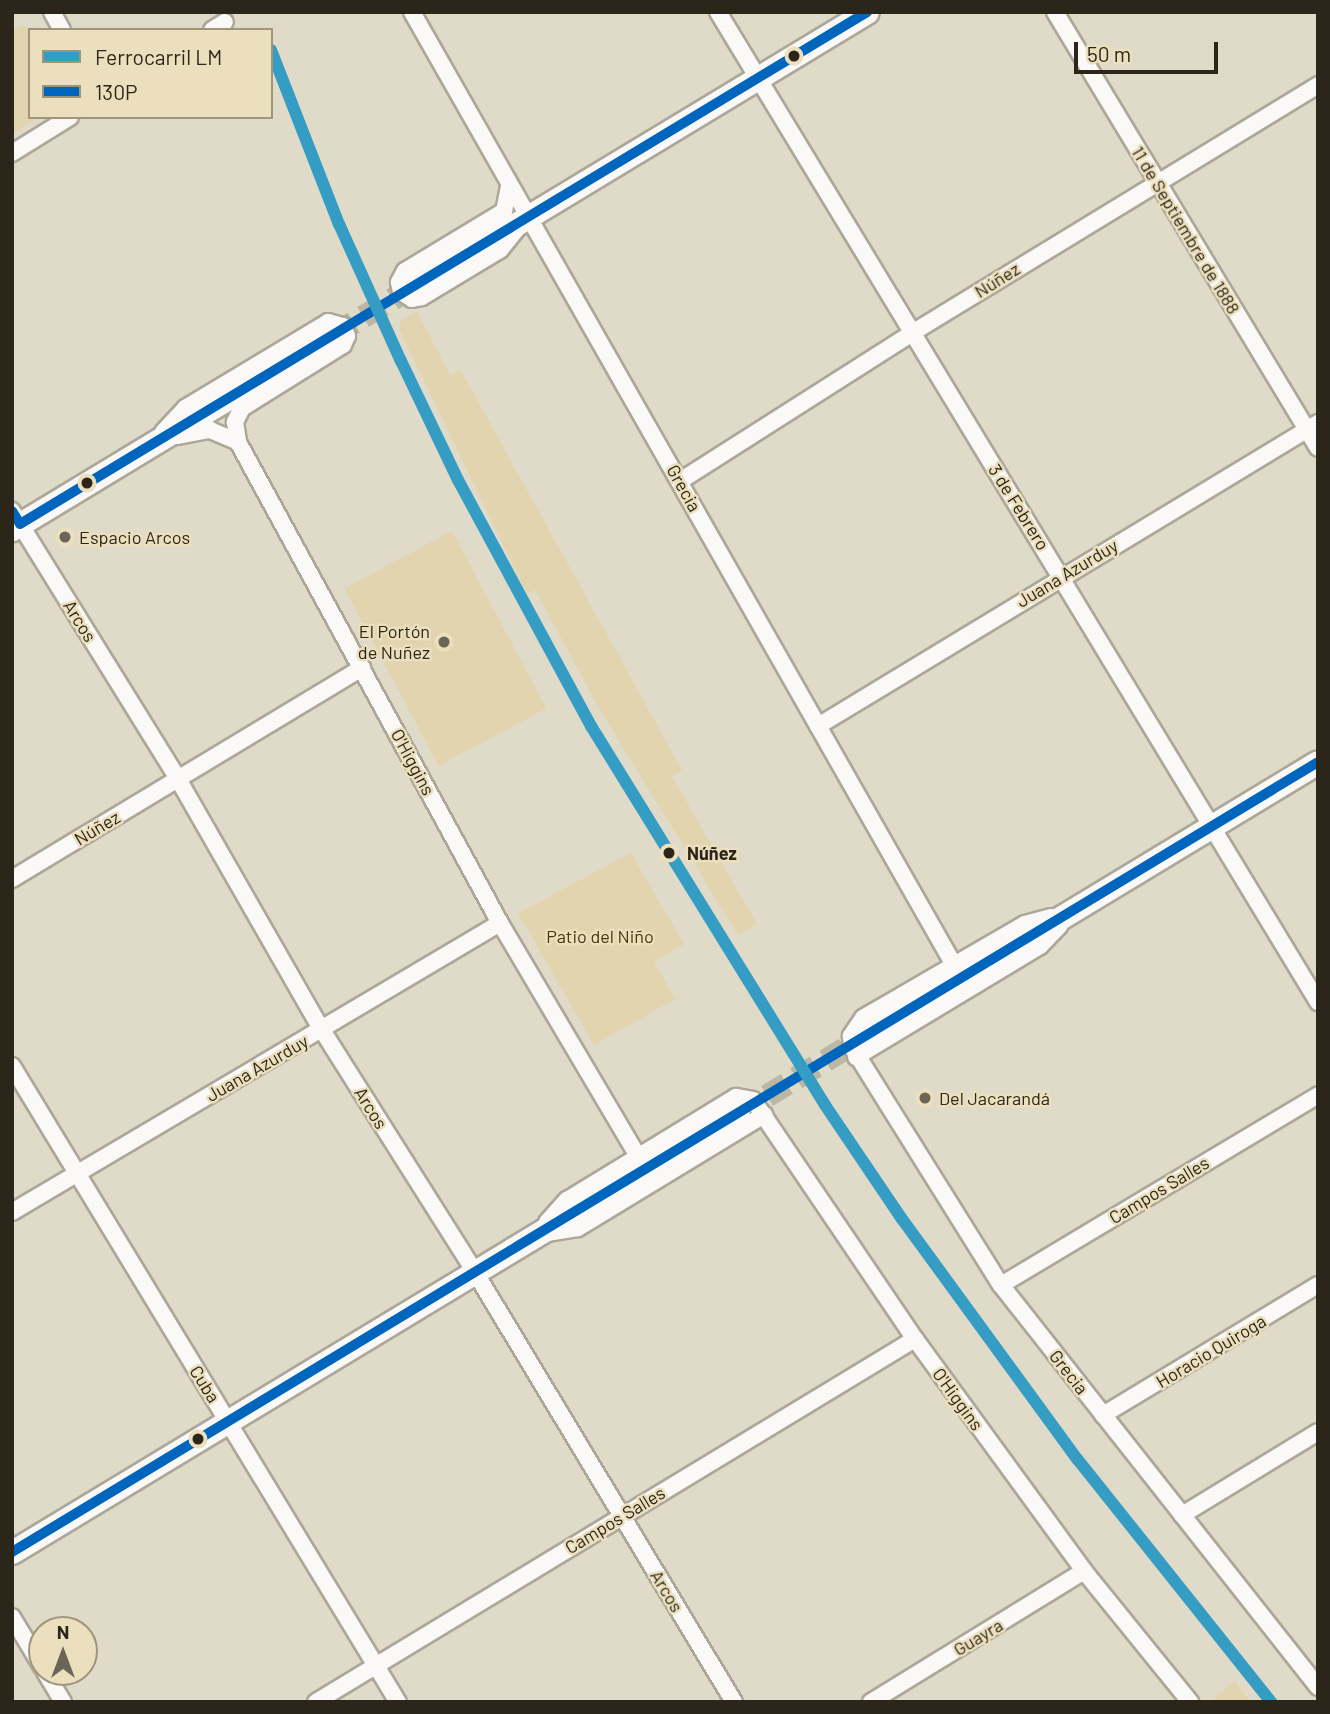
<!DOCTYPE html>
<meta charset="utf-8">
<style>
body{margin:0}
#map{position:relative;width:1330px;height:1714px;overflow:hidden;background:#e0dac8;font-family:Barlow,sans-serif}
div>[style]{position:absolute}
.green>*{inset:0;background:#e2d4af;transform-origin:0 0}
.secondary-tunnel>*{height:23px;margin-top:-11.5px;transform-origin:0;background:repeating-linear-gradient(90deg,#bcb6a5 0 23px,transparent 0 34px)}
.roads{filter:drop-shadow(2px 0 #aca799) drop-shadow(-2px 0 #aca799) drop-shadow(0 2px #aca799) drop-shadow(0 -2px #aca799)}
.street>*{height:16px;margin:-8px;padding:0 8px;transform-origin:8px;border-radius:8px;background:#faf9f7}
.secondary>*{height:23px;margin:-11.5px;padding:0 11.5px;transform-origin:11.5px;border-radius:11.5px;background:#faf9f7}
.bus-1>*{height:10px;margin:-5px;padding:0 5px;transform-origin:5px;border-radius:5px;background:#0065bd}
.rail-1>*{height:12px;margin:-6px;padding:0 6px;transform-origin:6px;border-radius:6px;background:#359dc3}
.dots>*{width:19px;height:19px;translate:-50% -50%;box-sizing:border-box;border:4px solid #ebdfbd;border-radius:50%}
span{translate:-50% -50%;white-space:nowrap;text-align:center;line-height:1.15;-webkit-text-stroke:5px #ebdfbd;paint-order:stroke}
.street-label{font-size:18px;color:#2b2619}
.poi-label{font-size:18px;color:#2b2619}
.left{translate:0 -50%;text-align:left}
.right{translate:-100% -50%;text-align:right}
.stop-label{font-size:18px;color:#2b2619;font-weight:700}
.park-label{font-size:18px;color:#45370b}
.frame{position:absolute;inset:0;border:14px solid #2b2619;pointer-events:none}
.legend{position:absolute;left:28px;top:28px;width:245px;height:91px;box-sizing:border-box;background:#ebdfbd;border:2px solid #9e957b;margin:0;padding:9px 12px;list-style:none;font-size:21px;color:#2b2619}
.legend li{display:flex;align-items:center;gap:14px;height:35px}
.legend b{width:35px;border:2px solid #9e957b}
.north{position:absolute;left:28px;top:1616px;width:70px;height:70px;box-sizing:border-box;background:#ebdfbd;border:2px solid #9e957b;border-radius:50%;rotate:0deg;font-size:19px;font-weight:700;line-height:28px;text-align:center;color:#2b2619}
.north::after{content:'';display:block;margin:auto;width:24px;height:32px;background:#6a6556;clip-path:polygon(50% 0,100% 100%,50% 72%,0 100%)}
.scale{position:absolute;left:1074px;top:42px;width:144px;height:32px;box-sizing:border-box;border:4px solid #2b2619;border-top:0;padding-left:9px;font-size:21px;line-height:24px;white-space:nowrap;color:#2b2619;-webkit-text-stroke:5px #ebdfbd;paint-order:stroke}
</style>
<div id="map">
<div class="green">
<div style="clip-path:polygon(23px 26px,30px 30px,30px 117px,39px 117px,12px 135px,12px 30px)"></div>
<div style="clip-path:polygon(417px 312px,450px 375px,460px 369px,682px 770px,672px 776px,757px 924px,738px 935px,600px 710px,535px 590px,527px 594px,400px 331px,400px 321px)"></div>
<div style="left:452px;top:531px;width:201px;height:122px;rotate:62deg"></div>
<div style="clip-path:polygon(631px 853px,684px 944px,654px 962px,675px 999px,594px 1045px,518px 913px)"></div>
<div style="clip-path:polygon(1234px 1681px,1251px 1702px,1210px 1702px)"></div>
</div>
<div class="secondary-tunnel">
<div style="left:334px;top:334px;width:85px;rotate:-31.1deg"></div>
<div style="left:738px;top:1113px;width:149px;rotate:-31.2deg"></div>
</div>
<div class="roads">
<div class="street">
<div style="left:52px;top:12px;width:21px;rotate:61deg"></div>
<div style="left:412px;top:12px;width:1096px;rotate:60.37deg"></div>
<div style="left:718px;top:12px;width:1158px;rotate:58.78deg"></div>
<div style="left:1055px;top:12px;width:509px;rotate:58.9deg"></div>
<div style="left:212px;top:30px;width:15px;rotate:-32deg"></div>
<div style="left:12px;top:153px;width:68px;rotate:-31.8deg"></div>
<div style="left:509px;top:186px;width:25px;rotate:101deg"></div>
<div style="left:504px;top:211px;width:116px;rotate:148.8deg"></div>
<div style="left:405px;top:271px;width:13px;rotate:119deg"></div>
<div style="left:399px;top:282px;width:10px;rotate:79deg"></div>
<div style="left:401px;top:292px;width:13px;rotate:32deg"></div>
<div style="left:412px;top:299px;width:10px;rotate:-11deg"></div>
<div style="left:422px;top:297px;width:91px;rotate:-31.1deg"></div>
<div style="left:500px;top:250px;width:27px;rotate:-51deg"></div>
<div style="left:163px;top:432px;width:33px;rotate:-47deg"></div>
<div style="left:185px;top:408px;width:167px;rotate:-31deg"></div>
<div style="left:328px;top:322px;width:16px;rotate:15deg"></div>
<div style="left:343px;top:326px;width:11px;rotate:68deg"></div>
<div style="left:347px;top:336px;width:10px;rotate:114deg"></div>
<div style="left:343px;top:345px;width:119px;rotate:148deg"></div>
<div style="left:242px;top:408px;width:16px;rotate:117deg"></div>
<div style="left:235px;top:422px;width:20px;rotate:81deg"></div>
<div style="left:178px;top:436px;width:33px;rotate:-11deg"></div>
<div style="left:210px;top:430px;width:30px;rotate:23deg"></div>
<div style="left:238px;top:442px;width:548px;rotate:61.42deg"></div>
<div style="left:500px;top:923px;width:271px;rotate:59.4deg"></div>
<div style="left:680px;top:481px;width:275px;rotate:-32.5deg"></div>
<div style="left:912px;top:333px;width:476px;rotate:-31.4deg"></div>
<div style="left:12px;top:511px;width:315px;rotate:58.2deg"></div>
<div style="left:178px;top:779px;width:289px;rotate:60.2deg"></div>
<div style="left:322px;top:1030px;width:286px;rotate:57.7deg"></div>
<div style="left:475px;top:1272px;width:502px;rotate:58.94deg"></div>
<div style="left:818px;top:726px;width:585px;rotate:-31.22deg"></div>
<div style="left:12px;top:879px;width:409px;rotate:-31.1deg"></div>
<div style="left:1051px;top:917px;width:27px;rotate:165deg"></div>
<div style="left:1025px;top:924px;width:187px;rotate:149.9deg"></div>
<div style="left:863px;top:1018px;width:22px;rotate:124deg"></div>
<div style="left:851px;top:1036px;width:11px;rotate:85deg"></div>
<div style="left:852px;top:1047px;width:281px;rotate:58deg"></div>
<div style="left:1001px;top:1285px;width:512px;rotate:51.74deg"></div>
<div style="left:856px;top:1057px;width:215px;rotate:-31.1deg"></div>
<div style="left:1040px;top:946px;width:28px;rotate:-46deg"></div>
<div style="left:12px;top:1066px;width:744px;rotate:58.75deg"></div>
<div style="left:12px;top:1212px;width:567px;rotate:-30.63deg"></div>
<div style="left:547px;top:1222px;width:30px;rotate:-48deg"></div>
<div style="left:567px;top:1200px;width:198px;rotate:-31.4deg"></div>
<div style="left:736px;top:1097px;width:17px;rotate:10deg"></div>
<div style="left:753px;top:1100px;width:289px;rotate:55.9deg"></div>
<div style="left:915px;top:1339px;width:287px;rotate:53.9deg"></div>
<div style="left:1084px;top:1571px;width:169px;rotate:51deg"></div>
<div style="left:547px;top:1233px;width:31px;rotate:-9deg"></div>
<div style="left:578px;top:1228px;width:218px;rotate:-31.3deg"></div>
<div style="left:1001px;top:1285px;width:370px;rotate:-30.9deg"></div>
<div style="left:1103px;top:1415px;width:251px;rotate:-31.2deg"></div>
<div style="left:1182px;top:1515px;width:159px;rotate:-31.4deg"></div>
<div style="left:12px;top:1617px;width:58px;rotate:59deg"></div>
<div style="left:45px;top:1672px;width:35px;rotate:59deg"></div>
<div style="left:316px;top:1702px;width:700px;rotate:-31.22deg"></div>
<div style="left:871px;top:1702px;width:250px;rotate:-31.6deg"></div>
</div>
<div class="secondary">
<div style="left:407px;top:290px;width:537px;rotate:-31.15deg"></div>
<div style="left:12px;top:529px;width:376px;rotate:-31.2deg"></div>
<div style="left:865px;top:1036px;width:529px;rotate:-31.17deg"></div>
<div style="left:12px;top:1552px;width:848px;rotate:-31.16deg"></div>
</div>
</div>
<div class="bus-1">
<div style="left:12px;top:511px;width:15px;rotate:58deg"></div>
<div style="left:20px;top:524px;width:990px;rotate:-31.15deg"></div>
<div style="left:12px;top:1552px;width:1526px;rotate:-31.17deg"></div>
</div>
<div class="rail-1">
<div style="left:271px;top:50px;width:187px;rotate:68.7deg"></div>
<div style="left:339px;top:224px;width:150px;rotate:65.7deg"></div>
<div style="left:401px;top:361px;width:132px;rotate:64.4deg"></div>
<div style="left:458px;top:480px;width:280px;rotate:61.6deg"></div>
<div style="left:591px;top:726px;width:445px;rotate:58.3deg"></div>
<div style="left:825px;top:1105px;width:138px;rotate:56deg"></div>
<div style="left:902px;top:1219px;width:298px;rotate:53.9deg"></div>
<div style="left:1078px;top:1460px;width:310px;rotate:51.4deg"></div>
</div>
<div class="dots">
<div style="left:794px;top:56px;background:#2b2619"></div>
<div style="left:87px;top:483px;background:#2b2619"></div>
<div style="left:65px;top:537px;background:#6a6556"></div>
<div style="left:444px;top:642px;background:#6a6556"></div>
<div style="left:669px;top:853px;background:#2b2619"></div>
<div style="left:925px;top:1098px;background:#6a6556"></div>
<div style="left:198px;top:1439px;background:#2b2619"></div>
</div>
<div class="street-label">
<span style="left:1186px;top:230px;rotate:59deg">11 de Septiembre de 1888</span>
<span style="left:997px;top:280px;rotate:-32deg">Núñez</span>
<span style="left:684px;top:488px;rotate:61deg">Grecia</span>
<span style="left:1019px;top:507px;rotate:58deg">3 de Febrero</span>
<span style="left:1067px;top:573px;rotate:-31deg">Juana Azurduy</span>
<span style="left:80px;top:621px;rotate:58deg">Arcos</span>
<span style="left:413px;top:762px;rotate:62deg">O'Higgins</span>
<span style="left:97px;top:828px;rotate:-31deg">Núñez</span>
<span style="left:257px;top:1068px;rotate:-30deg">Juana Azurduy</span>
<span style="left:371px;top:1108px;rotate:58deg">Arcos</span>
<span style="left:1159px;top:1190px;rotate:-31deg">Campos Salles</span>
<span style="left:1211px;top:1351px;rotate:-31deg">Horacio Quiroga</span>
<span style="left:1069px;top:1372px;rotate:52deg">Grecia</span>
<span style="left:205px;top:1384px;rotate:58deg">Cuba</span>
<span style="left:958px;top:1399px;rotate:54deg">O'Higgins</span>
<span style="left:615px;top:1520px;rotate:-31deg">Campos Salles</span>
<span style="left:667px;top:1591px;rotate:59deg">Arcos</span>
<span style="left:978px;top:1637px;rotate:-31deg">Guayra</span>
</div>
<div class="poi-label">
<span class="left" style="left:79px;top:537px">Espacio Arcos</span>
<span class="right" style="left:430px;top:642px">El Portón<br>de Nuñez</span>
<span class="left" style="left:939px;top:1098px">Del Jacarandá</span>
</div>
<div class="stop-label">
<span class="left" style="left:687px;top:853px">Núñez</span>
</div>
<div class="park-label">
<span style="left:600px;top:936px">Patio del Niño</span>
</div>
<div class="frame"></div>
<ul class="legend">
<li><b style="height:9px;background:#359dc3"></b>Ferrocarril LM</li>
<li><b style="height:9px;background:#0065bd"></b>130P</li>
</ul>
<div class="north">N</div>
<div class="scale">50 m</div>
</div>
